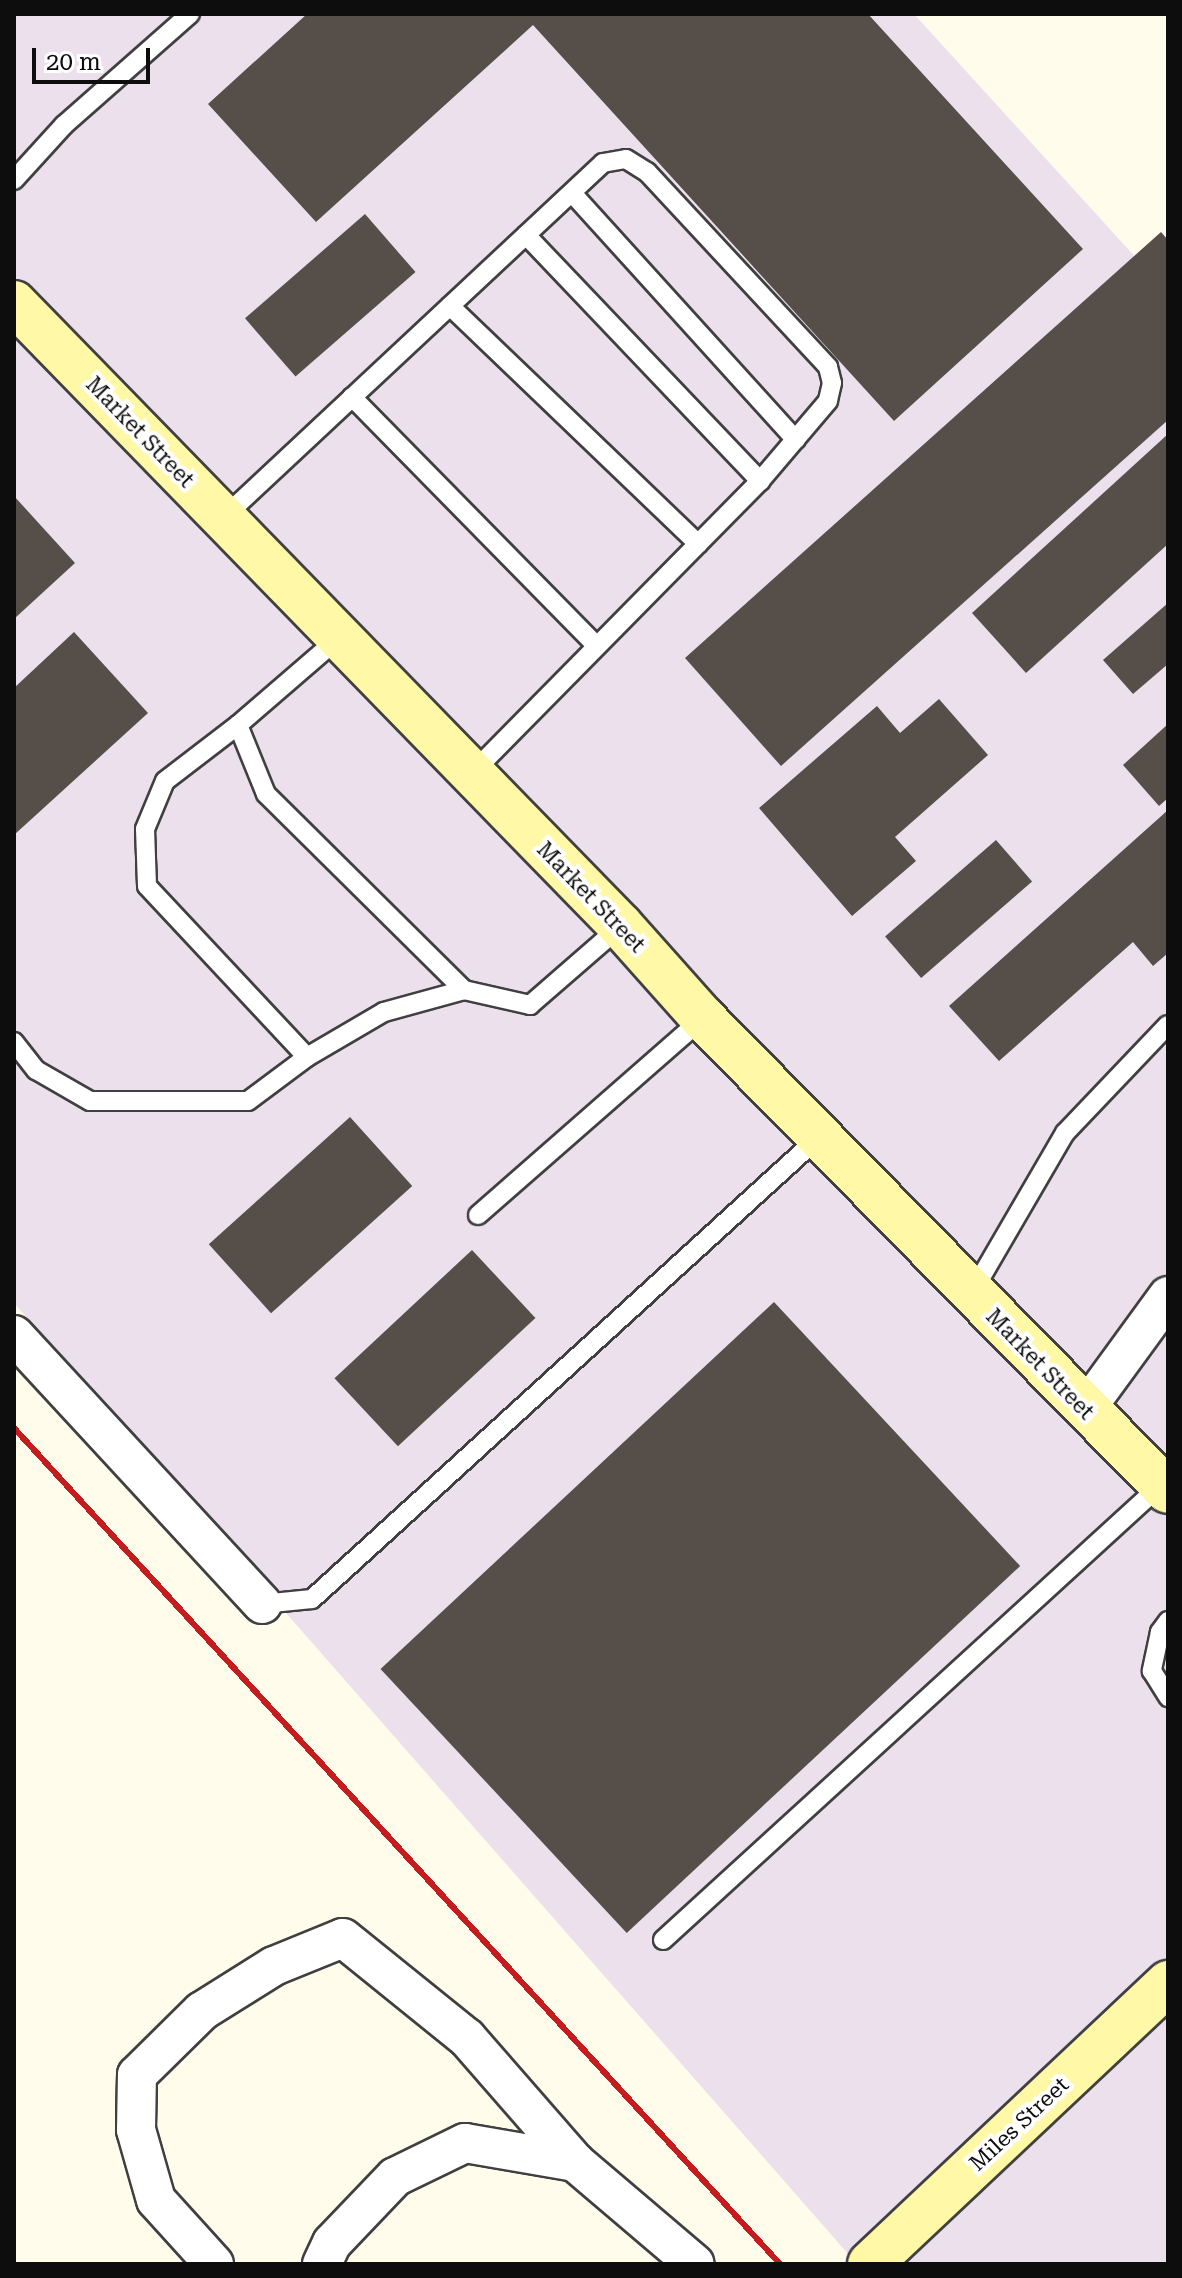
<!DOCTYPE html>
<style>
body{margin:0}
#map{position:relative;width:1182px;height:2278px;overflow:hidden;background:#fffcec;font-family:"Roboto Serif",serif}
div>[style]{position:absolute}
.industrial>*{inset:0;background:#ebe0ec}
.building>*{inset:0;background:#564e48;transform-origin:0 0}
.roads{filter:drop-shadow(2px 0 #404040) drop-shadow(-2px 0 #404040) drop-shadow(0 2px #404040) drop-shadow(0 -2px #404040)}
.lane>*{height:18px;margin:-9px;padding:0 9px;transform-origin:9px;border-radius:9px;background:#fff}
.street>*{height:38px;margin:-19px;padding:0 19px;transform-origin:19px;border-radius:19px;background:#fff}
.secondary>*{height:44px;margin:-22px;padding:0 22px;transform-origin:22px;border-radius:22px;background:#fff8a7}
.rail>*{height:6px;margin:-3px;padding:0 3px;transform-origin:3px;border-radius:3px;background:#c51c1f}
span{translate:-50% -50%;white-space:nowrap;text-align:center;line-height:1.15;-webkit-text-stroke:8px #fff;paint-order:stroke}
.street-label{font-size:22px;color:#0d0d0d}
.frame{position:absolute;inset:0;border:16px solid #0d0d0d;pointer-events:none}
.scale{position:absolute;left:32px;top:48px;width:118px;height:36px;box-sizing:border-box;border:4px solid #0d0d0d;border-top:0;padding-left:10px;font-size:24px;line-height:28px;white-space:nowrap;color:#0d0d0d;-webkit-text-stroke:6px #fff;paint-order:stroke}
</style>
<div id="map">
<div class="industrial">
<div style="clip-path:polygon(14px 14px,914px 14px,1168px 293px,1168px 2264px,857px 2264px,14px 1303px)"></div>
</div>
<div class="building">
<div style="clip-path:polygon(307px 14px,868px 14px,1083px 249px,894px 421px,533px 25px,316px 222px,208px 104px)"></div>
<div style="left:365px;top:214px;width:77px;height:159px;rotate:49deg"></div>
<div style="clip-path:polygon(1161px 232px,1168px 240px,1168px 420px,781px 766px,685px 658px)"></div>
<div style="clip-path:polygon(1168px 434px,1168px 544px,1026px 673px,972px 613px)"></div>
<div style="clip-path:polygon(14px 496px,75px 563px,14px 619px)"></div>
<div style="clip-path:polygon(1168px 603px,1168px 664px,1133px 694px,1103px 660px)"></div>
<div style="clip-path:polygon(74px 632px,148px 713px,14px 835px,14px 688px)"></div>
<div style="clip-path:polygon(939px 699px,988px 755px,895px 837px,916px 861px,852px 916px,759px 808px,877px 706px,900px 733px)"></div>
<div style="clip-path:polygon(1168px 724px,1168px 798px,1159px 806px,1123px 765px)"></div>
<div style="clip-path:polygon(1168px 810px,1168px 953px,1153px 966px,1133px 942px,999px 1061px,949px 1006px)"></div>
<div style="left:996px;top:840px;width:55px;height:147px;rotate:49deg"></div>
<div style="left:350px;top:1117px;width:93px;height:190px;rotate:48deg"></div>
<div style="left:472px;top:1250px;width:93px;height:188px;rotate:47deg"></div>
<div style="left:774px;top:1302px;width:361px;height:538px;rotate:47deg"></div>
</div>
<div class="roads">
<div class="lane">
<div style="left:14px;top:180px;width:74px;rotate:-47.7deg"></div>
<div style="left:64px;top:125px;width:168px;rotate:-41.4deg"></div>
<div style="left:572px;top:193px;width:333px;rotate:47.8deg"></div>
<div style="left:526px;top:235px;width:340px;rotate:46.4deg"></div>
<div style="left:450px;top:306px;width:344px;rotate:43.8deg"></div>
<div style="left:352px;top:397px;width:349px;rotate:45.5deg"></div>
<div style="left:223px;top:518px;width:520px;rotate:-43.05deg"></div>
<div style="left:603px;top:163px;width:23px;rotate:-10deg"></div>
<div style="left:626px;top:159px;width:25px;rotate:32deg"></div>
<div style="left:647px;top:172px;width:266px;rotate:47.1deg"></div>
<div style="left:828px;top:367px;width:16px;rotate:76deg"></div>
<div style="left:832px;top:383px;width:18px;rotate:103deg"></div>
<div style="left:828px;top:401px;width:105px;rotate:130.4deg"></div>
<div style="left:760px;top:481px;width:410px;rotate:134.6deg"></div>
<div style="left:238px;top:725px;width:74px;rotate:67.9deg"></div>
<div style="left:266px;top:794px;width:279px;rotate:44.7deg"></div>
<div style="left:464px;top:990px;width:68px;rotate:12.8deg"></div>
<div style="left:530px;top:1005px;width:121px;rotate:-41deg"></div>
<div style="left:14px;top:1042px;width:36px;rotate:52deg"></div>
<div style="left:36px;top:1070px;width:62px;rotate:29.9deg"></div>
<div style="left:90px;top:1101px;width:158px"></div>
<div style="left:248px;top:1101px;width:74px;rotate:-36.7deg"></div>
<div style="left:307px;top:1057px;width:89px;rotate:-30.3deg"></div>
<div style="left:384px;top:1012px;width:83px;rotate:-15.4deg"></div>
<div style="left:307px;top:1057px;width:234px;rotate:-133.1deg"></div>
<div style="left:147px;top:886px;width:57px;rotate:-92deg"></div>
<div style="left:145px;top:829px;width:52px;rotate:-67.4deg"></div>
<div style="left:165px;top:781px;width:92px;rotate:-37.5deg"></div>
<div style="left:238px;top:725px;width:135px;rotate:-40.8deg"></div>
<div style="left:478px;top:1215px;width:299px;rotate:-41.2deg"></div>
<div style="left:973px;top:1291px;width:183px;rotate:-59.8deg"></div>
<div style="left:1065px;top:1133px;width:149px;rotate:-46.4deg"></div>
<div style="left:262px;top:1604px;width:50px;rotate:-5.7deg"></div>
<div style="left:312px;top:1599px;width:686px;rotate:-42.34deg"></div>
<div style="left:1168px;top:1621px;width:14px;rotate:126deg"></div>
<div style="left:1160px;top:1632px;width:40px;rotate:102deg"></div>
<div style="left:1152px;top:1671px;width:31px;rotate:58deg"></div>
<div style="left:663px;top:1940px;width:676px;rotate:-42.42deg"></div>
</div>
<div class="street">
<div style="left:14px;top:1335px;width:366px;rotate:47.3deg"></div>
<div style="left:1085px;top:1410px;width:141px;rotate:-53.9deg"></div>
<div style="left:214px;top:2264px;width:86px;rotate:-132.2deg"></div>
<div style="left:156px;top:2200px;width:73px;rotate:-105.9deg"></div>
<div style="left:136px;top:2130px;width:55px;rotate:-89deg"></div>
<div style="left:137px;top:2075px;width:91px;rotate:-44.6deg"></div>
<div style="left:202px;top:2011px;width:85px;rotate:-32deg"></div>
<div style="left:274px;top:1966px;width:74px;rotate:-22.1deg"></div>
<div style="left:343px;top:1938px;width:159px;rotate:38.9deg"></div>
<div style="left:467px;top:2038px;width:164px;rotate:48.9deg"></div>
<div style="left:322px;top:2264px;width:23px;rotate:-65deg"></div>
<div style="left:332px;top:2243px;width:91px;rotate:-46.3deg"></div>
<div style="left:395px;top:2177px;width:78px;rotate:-25.9deg"></div>
<div style="left:465px;top:2143px;width:112px;rotate:9.8deg"></div>
<div style="left:575px;top:2162px;width:157px;rotate:40.4deg"></div>
</div>
<div class="secondary">
<div style="left:14px;top:303px;width:870px;rotate:45.75deg"></div>
<div style="left:621px;top:926px;width:123px;rotate:48.3deg"></div>
<div style="left:703px;top:1018px;width:663px;rotate:45.49deg"></div>
<div style="left:870px;top:2264px;width:410px;rotate:-43.3deg"></div>
</div>
</div>
<div class="rail">
<div style="left:14px;top:1428px;width:1134px;rotate:47.5deg"></div>
</div>
<div class="street-label">
<span style="left:140px;top:432px;rotate:46deg">Market Street</span>
<span style="left:591px;top:897px;rotate:46deg">Market Street</span>
<span style="left:1040px;top:1364px;rotate:46deg">Market Street</span>
<span style="left:1019px;top:2124px;rotate:-43deg">Miles Street</span>
</div>
<div class="frame"></div>
<div class="scale">20 m</div>
</div>
